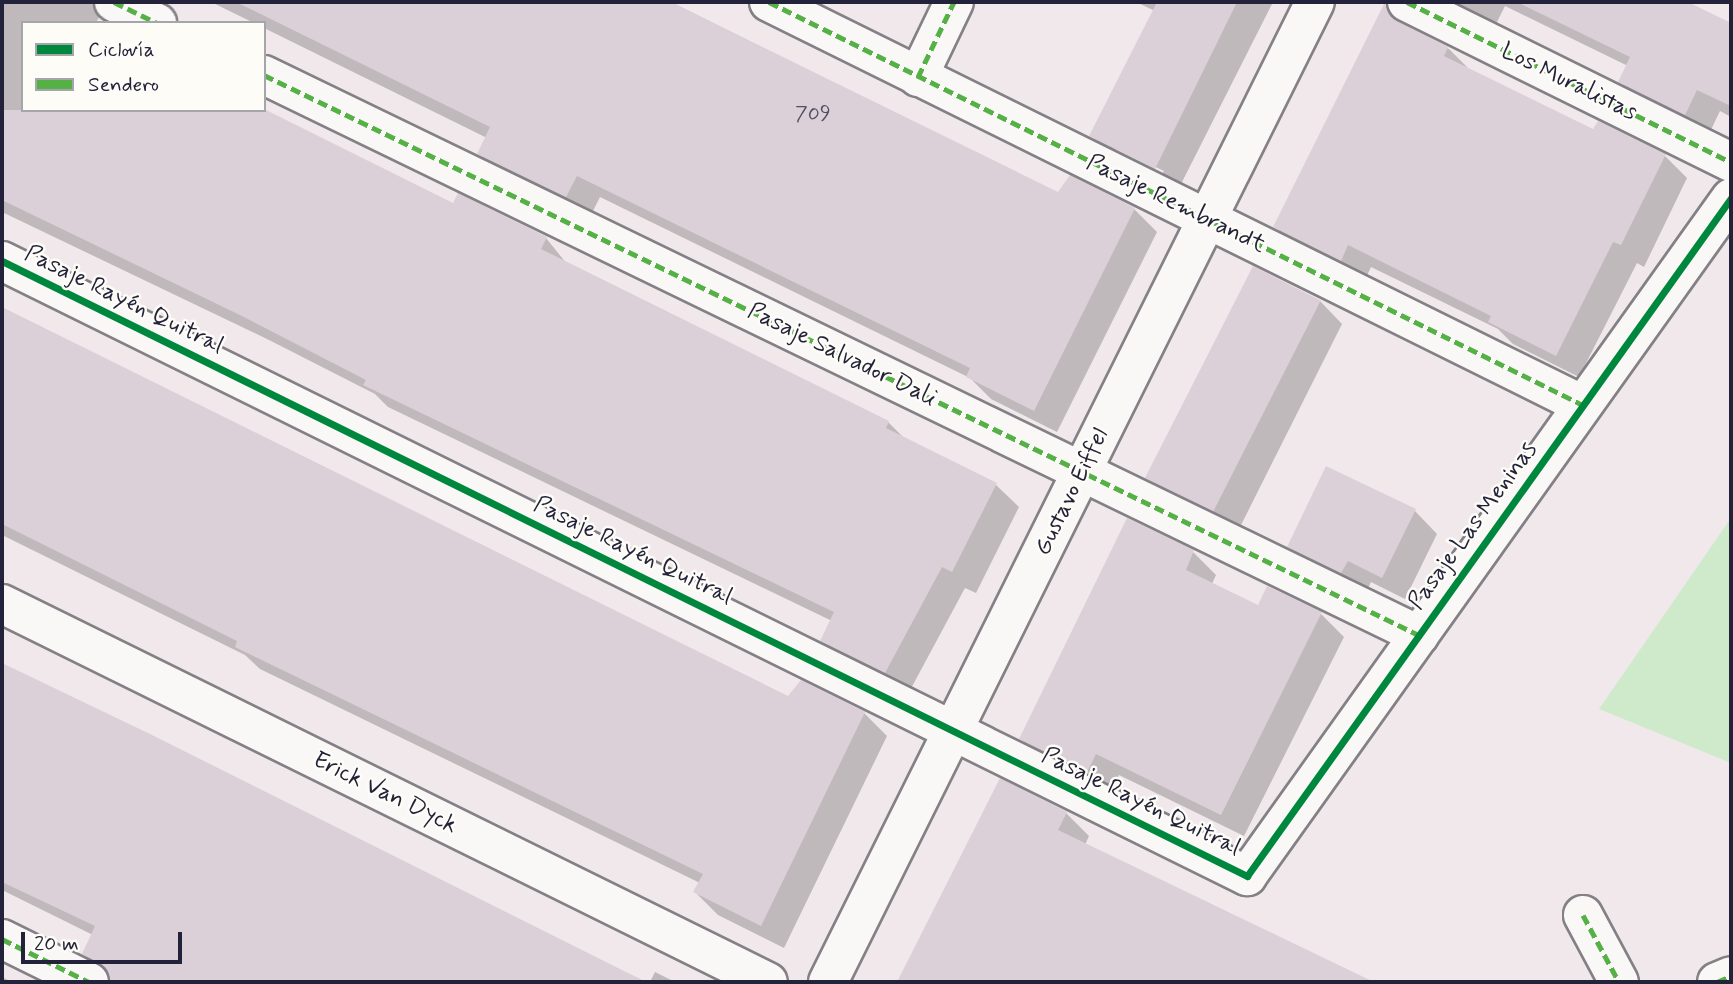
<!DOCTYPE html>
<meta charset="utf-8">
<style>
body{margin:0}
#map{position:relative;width:1733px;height:984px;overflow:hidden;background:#f0e8eb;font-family:Mynerve,sans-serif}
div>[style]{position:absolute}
.green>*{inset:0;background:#ceeacb}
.shadow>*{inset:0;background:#0003}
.building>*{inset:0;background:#dcd0d8;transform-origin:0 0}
.roads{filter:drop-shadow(2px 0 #838086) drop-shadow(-2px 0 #838086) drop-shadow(0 2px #838086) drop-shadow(0 -2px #838086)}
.minor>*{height:38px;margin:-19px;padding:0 19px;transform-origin:19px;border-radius:19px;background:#f9f8f7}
.quiet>*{height:5px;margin-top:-2.5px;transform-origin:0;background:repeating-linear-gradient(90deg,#55b146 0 10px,transparent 0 15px)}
.cycleway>*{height:7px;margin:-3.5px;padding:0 3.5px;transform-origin:3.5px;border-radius:3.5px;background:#00873e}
span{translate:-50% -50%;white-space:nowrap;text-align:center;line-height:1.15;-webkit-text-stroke:5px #fdfcf7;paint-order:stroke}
.number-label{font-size:21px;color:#504e62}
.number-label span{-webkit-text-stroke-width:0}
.street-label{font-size:24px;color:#22223b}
.frame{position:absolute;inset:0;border:4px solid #22223b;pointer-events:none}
.legend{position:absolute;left:21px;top:21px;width:245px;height:91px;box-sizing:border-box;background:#fdfcf7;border:2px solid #a5a5ac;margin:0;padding:9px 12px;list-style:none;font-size:21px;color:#22223b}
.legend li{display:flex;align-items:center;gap:14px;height:35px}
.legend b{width:35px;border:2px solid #a5a5ac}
.scale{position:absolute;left:21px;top:932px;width:161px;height:32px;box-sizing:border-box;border:4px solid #22223b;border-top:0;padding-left:9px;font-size:21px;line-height:24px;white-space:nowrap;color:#22223b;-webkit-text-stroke:5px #fdfcf7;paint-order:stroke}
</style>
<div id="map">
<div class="green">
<div style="clip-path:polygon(1731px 518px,1731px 763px,1599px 709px)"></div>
</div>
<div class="shadow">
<div style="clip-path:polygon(2px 2px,107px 2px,96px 23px,23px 23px,23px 110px,453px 206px,546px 238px,567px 264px,888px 422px,906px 440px,996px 485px,1019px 507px,976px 593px,965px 588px,908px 694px,845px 663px,822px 640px,832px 621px,388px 407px,375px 394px,269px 340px,2px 212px)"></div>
<div style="clip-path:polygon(211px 2px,671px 2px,1058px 194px,1134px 209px,1157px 232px,1057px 432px,991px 399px,970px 378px,600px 197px,589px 219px,502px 176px,479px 154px,487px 138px,264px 28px,264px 23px,254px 23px)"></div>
<div style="clip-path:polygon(evenodd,1136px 2px,1273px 2px,1178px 190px,1114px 159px,1092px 136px,1155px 11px,1136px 2px,1116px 148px,1164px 171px,1162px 174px,1116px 152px,1116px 148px)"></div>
<div style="clip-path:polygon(1420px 2px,1684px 2px,1731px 25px,1731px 117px,1720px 111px,1708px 136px,1643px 104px,1620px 81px,1628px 66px,1505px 6px,1493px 30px)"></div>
<div style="clip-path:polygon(1387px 10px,1404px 27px,1449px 49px,1471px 71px,1594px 132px,1665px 156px,1687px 178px,1644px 267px,1637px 263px,1579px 377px,1513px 344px,1498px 329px,1371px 267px,1364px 282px,1298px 250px,1276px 227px)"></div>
<div style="clip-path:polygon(1320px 301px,1342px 324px,1237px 533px,1172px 501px,1149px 479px)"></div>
<div style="clip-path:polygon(2px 309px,789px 698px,864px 713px,887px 736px,784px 948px,718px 915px,695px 892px,700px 883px,260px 669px,245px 655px,2px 535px)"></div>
<div style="clip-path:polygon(1415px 511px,1437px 534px,1405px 599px,1371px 582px,1365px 595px,1312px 569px,1289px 546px)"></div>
<div style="clip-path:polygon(1193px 552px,1216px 575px,1212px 584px,1259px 607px,1268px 588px,1321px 614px,1344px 637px,1244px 836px,1119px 775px,1110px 794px,1044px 761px,1021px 739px)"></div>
<div style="clip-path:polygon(2px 665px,573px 948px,646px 982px,112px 982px,84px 954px,93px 935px,2px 890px)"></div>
<div style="clip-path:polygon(1000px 780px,1066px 813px,1089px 836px,1085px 845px,1340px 982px,899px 982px)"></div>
<div style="clip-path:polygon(655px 972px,675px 982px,650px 982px)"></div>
<div style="clip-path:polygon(2px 977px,12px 982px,2px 982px)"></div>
</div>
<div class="building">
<div style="clip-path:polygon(236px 2px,671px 2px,1058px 192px,1070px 175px,1135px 208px,1034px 411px,966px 377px,970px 368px,577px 176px,566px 197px,477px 154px,490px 127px)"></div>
<div style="clip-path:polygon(1157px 2px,1237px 2px,1155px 169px,1089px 136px)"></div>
<div style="clip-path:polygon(1385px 2px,1397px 21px,1448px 47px,1444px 56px,1593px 129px,1598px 121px,1666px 154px,1621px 245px,1613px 242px,1556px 356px,1488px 322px,1491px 316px,1348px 245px,1341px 261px,1273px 227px)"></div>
<div style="clip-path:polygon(1517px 2px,1688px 2px,1731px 23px,1731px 106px,1697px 90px,1685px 115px,1618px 82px,1630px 57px)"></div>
<div style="clip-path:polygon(2px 110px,266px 110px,453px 203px,458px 193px,547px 237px,541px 249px,889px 421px,886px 428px,997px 483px,952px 572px,942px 567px,885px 673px,820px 641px,834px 612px,363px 385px,366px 380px,244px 317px,2px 200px)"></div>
<div style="left:1253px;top:266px;width:76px;height:238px;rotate:27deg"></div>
<div style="clip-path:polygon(2px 307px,788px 696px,801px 680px,865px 712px,761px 926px,693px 892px,703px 874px,235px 647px,237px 641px,2px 524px)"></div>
<div style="clip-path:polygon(1326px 466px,1416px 509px,1382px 578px,1348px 561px,1341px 573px,1287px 547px)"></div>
<div style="clip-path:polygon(1127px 518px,1194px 550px,1186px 570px,1258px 605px,1267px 586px,1322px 612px,1221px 815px,1096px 754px,1087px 772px,1019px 739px)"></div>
<div style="clip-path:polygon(2px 663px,150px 734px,646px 982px,111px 982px,107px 969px,82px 954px,95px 926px,2px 882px)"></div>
<div style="clip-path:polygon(1000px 778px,1067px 812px,1058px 830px,1374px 982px,897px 982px)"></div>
</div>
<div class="roads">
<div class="minor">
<div style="left:114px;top:2px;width:48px;rotate:26deg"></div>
<div style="left:769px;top:2px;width:908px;rotate:26.34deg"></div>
<div style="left:1407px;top:2px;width:361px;rotate:26.3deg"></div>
<div style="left:264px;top:75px;width:1284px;rotate:25.87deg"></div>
<div style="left:918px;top:77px;width:83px;rotate:-64.4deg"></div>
<div style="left:2px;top:261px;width:1389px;rotate:26.29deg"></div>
<div style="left:1247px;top:876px;width:833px;rotate:-54.48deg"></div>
<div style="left:2px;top:604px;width:854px;rotate:26.27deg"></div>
<div style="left:1583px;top:915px;width:76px;rotate:61.8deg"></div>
<div style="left:2px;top:939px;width:97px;rotate:26.3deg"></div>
<div style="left:828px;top:982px;width:1094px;rotate:-63.58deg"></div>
<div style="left:1717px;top:982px;width:15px;rotate:-23deg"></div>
</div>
</div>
<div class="quiet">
<div style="left:114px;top:2px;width:48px;rotate:26deg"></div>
<div style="left:769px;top:2px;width:908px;rotate:26.34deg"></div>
<div style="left:1407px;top:2px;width:361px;rotate:26.3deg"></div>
<div style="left:264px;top:75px;width:1284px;rotate:25.87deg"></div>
<div style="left:918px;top:77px;width:83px;rotate:-64.4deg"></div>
<div style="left:1583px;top:915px;width:76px;rotate:61.8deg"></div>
<div style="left:2px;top:939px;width:97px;rotate:26.3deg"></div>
<div style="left:1717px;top:982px;width:15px;rotate:-23deg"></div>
</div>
<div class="cycleway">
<div style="left:2px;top:261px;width:1389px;rotate:26.29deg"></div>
<div style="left:1247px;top:876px;width:833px;rotate:-54.48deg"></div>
</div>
<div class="number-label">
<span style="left:813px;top:114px">709</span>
</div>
<div class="street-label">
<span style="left:1569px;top:82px;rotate:26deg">Los Muralistas</span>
<span style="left:1176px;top:204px;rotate:26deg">Pasaje Rembrandt</span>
<span style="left:124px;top:300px;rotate:26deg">Pasaje Rayén Quitral</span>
<span style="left:842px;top:355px;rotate:26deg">Pasaje Salvador Dali</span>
<span style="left:1072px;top:492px;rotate:-64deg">Gustavo Eiffel</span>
<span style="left:1473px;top:526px;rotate:-54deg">Pasaje Las Meninas</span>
<span style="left:633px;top:551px;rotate:26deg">Pasaje Rayén Quitral</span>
<span style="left:385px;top:793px;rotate:26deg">Erick Van Dyck</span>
<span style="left:1141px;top:802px;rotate:26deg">Pasaje Rayén Quitral</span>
</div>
<div class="frame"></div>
<ul class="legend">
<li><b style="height:9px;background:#00873e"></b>Ciclovía</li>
<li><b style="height:9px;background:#55b146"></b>Sendero</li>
</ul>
<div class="scale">20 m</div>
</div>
